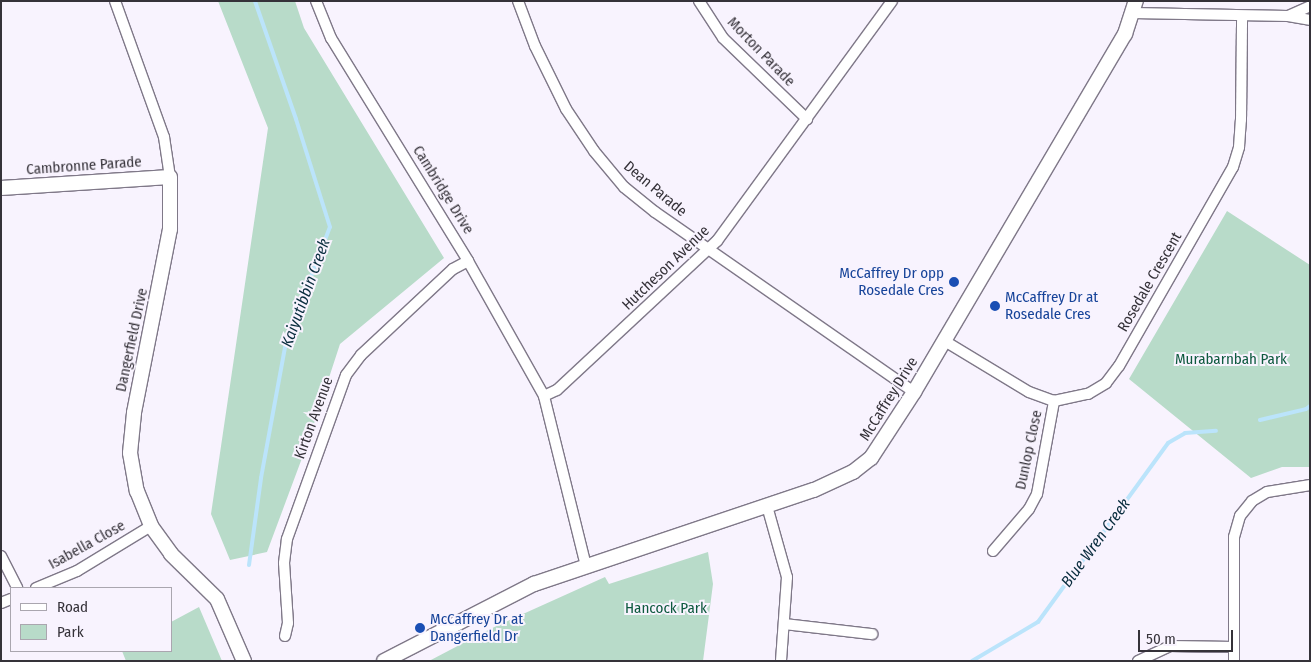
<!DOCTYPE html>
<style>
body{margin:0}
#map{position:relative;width:1311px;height:662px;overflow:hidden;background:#f8f3fe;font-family:"Fira Sans Condensed",sans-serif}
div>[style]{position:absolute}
.green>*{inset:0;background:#b8dbc9}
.stream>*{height:4px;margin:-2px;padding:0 2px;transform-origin:2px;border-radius:2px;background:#bbe4fb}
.roads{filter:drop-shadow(1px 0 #7f7888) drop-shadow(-1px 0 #7f7888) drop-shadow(0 1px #7f7888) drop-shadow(0 -1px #7f7888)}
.street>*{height:10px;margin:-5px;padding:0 5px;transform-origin:5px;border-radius:5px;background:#fff}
.secondary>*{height:14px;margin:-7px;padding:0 7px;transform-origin:7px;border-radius:7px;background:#fff}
.dots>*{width:14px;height:14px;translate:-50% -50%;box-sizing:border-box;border:2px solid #f8f3fe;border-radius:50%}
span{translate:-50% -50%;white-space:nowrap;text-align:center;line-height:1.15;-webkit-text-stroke:4px #f8f3fe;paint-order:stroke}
.street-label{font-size:15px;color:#353239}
.transit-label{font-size:15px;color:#164399}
.right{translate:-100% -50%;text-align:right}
.left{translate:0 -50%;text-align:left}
.park-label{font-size:15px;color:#0d593e}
.water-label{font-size:16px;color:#092d3e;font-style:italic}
.frame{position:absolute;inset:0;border:2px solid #353239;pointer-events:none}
.legend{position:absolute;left:10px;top:587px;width:162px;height:65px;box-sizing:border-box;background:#f8f3fe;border:1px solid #aaa6af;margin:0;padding:6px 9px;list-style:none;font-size:15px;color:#353239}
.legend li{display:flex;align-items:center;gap:10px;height:25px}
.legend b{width:25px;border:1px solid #aaa6af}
.scale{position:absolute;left:1138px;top:630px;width:95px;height:22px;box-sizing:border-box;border:2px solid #353239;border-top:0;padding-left:6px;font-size:15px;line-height:18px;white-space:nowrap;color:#353239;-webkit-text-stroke:4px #f8f3fe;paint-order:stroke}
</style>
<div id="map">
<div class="green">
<div style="clip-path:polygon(218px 1px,295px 1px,304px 28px,444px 258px,340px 344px,308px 442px,267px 552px,230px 560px,211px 514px,268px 128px)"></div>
<div style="clip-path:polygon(1227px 211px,1310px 265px,1310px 467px,1282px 467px,1251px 478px,1129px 379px)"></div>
<div style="clip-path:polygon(708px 552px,713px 584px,703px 661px,429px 661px,490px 629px,605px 577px,609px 584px)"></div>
<div style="clip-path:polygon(199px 607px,222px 661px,126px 661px,122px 651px,171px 651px,171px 622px)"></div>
</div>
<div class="stream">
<div style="left:1260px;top:420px;width:47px;rotate:-13.4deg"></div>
<div style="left:1306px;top:409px;width:5px;rotate:-37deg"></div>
<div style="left:249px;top:565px;width:88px;rotate:-82.1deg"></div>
<div style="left:261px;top:478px;width:138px;rotate:-79.6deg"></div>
<div style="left:286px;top:342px;width:123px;rotate:-69.1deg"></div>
<div style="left:330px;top:227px;width:113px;rotate:-107.5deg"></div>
<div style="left:296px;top:119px;width:125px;rotate:-109.2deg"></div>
<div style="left:972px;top:661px;width:77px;rotate:-30.6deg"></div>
<div style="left:1038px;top:622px;width:221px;rotate:-54deg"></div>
<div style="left:1168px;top:443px;width:20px;rotate:-30deg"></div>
<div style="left:1185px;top:433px;width:31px;rotate:-4deg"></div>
</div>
<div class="roads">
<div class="street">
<div style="left:115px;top:1px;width:145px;rotate:70.2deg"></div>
<div style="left:164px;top:137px;width:40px;rotate:81.5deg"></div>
<div style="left:316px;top:1px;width:40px;rotate:68deg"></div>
<div style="left:331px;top:38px;width:262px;rotate:58.4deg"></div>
<div style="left:468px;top:261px;width:155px;rotate:60.6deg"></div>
<div style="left:518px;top:1px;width:48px;rotate:69.3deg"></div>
<div style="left:535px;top:46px;width:70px;rotate:63.8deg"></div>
<div style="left:566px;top:109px;width:50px;rotate:56.3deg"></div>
<div style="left:594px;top:151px;width:47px;rotate:50.2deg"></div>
<div style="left:624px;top:187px;width:40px;rotate:39deg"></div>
<div style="left:655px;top:212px;width:315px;rotate:34.8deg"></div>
<div style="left:699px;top:1px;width:44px;rotate:57deg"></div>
<div style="left:723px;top:38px;width:117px;rotate:44deg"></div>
<div style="left:1133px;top:13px;width:155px;rotate:1.1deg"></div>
<div style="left:1288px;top:16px;width:22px;rotate:10deg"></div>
<div style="left:1288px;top:16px;width:24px;rotate:-24deg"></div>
<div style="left:943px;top:340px;width:100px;rotate:31.2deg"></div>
<div style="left:1029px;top:392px;width:27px;rotate:20deg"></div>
<div style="left:1054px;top:401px;width:35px;rotate:-12deg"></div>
<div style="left:1088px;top:394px;width:21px;rotate:-31deg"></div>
<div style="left:1106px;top:383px;width:21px;rotate:-53deg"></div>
<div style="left:1119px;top:366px;width:229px;rotate:-60.2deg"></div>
<div style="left:1233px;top:167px;width:21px;rotate:-73deg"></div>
<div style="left:1239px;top:147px;width:27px;rotate:-86deg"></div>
<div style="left:1241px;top:120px;width:104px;rotate:-89.4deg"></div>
<div style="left:767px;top:506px;width:74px;rotate:74.3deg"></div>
<div style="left:787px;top:577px;width:84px;rotate:94.1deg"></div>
<div style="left:993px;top:551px;width:55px;rotate:-49.4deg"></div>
<div style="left:1029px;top:509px;width:17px;rotate:-62deg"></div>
<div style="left:1037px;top:494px;width:95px;rotate:-79.6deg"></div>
<div style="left:1px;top:556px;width:36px;rotate:63deg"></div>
<div style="left:586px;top:566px;width:175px;rotate:-103.9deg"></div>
<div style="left:544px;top:396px;width:14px;rotate:-25deg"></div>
<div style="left:557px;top:390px;width:219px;rotate:-43deg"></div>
<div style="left:717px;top:241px;width:297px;rotate:-53.9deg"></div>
<div style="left:36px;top:588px;width:44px;rotate:-22.5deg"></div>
<div style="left:77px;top:571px;width:87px;rotate:-31.3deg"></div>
<div style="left:1px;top:603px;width:11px;rotate:-22deg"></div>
<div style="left:785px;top:624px;width:88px;rotate:6.6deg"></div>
<div style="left:285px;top:636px;width:13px;rotate:-77deg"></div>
<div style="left:288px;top:623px;width:60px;rotate:-93.8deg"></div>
<div style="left:284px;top:563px;width:24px;rotate:-83deg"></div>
<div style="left:287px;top:539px;width:174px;rotate:-70.2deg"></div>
<div style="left:346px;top:375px;width:25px;rotate:-53deg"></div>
<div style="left:361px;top:355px;width:126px;rotate:-43.1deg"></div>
<div style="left:453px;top:269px;width:17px;rotate:-28deg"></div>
<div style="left:1138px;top:661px;width:35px;rotate:-25deg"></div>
<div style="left:1170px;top:646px;width:64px;rotate:0.9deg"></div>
<div style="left:1234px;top:661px;width:124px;rotate:-90deg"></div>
<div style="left:1234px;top:537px;width:22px;rotate:-74deg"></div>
<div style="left:1240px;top:516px;width:19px;rotate:-51deg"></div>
<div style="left:1252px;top:501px;width:17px;rotate:-31deg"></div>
<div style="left:1267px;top:492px;width:44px;rotate:-9.2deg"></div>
</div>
<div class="secondary">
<div style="left:1px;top:188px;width:169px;rotate:-3.7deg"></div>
<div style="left:170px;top:177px;width:52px;rotate:90deg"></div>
<div style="left:170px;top:229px;width:187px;rotate:101.1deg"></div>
<div style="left:134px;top:413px;width:40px;rotate:95.7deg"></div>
<div style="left:130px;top:453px;width:39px;rotate:80deg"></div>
<div style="left:137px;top:491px;width:38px;rotate:68deg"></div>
<div style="left:151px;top:526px;width:34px;rotate:54deg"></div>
<div style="left:171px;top:554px;width:64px;rotate:44.4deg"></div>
<div style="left:217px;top:599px;width:68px;rotate:66.5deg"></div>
<div style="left:384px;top:661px;width:169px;rotate:-27.2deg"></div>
<div style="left:534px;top:584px;width:295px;rotate:-18.6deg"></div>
<div style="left:814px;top:490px;width:43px;rotate:-24.8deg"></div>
<div style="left:853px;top:472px;width:23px;rotate:-38deg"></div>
<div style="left:871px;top:458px;width:79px;rotate:-56.9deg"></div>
<div style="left:914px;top:392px;width:416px;rotate:-59.5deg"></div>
<div style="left:1125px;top:34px;width:35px;rotate:-72deg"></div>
</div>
</div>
<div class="dots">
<div style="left:954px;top:282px;background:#1a4fb4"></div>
<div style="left:995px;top:306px;background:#1a4fb4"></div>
<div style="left:420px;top:628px;background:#1a4fb4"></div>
</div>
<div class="street-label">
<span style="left:761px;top:52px;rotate:46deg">Morton Parade</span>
<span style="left:84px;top:166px;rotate:-4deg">Cambronne Parade</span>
<span style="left:655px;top:189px;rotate:40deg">Dean Parade</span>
<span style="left:443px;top:190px;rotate:58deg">Cambridge Drive</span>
<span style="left:666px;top:268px;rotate:-44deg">Hutcheson Avenue</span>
<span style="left:1150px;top:282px;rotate:-60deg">Rosedale Crescent</span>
<span style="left:132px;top:340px;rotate:-78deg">Dangerfield Drive</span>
<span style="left:889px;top:399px;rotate:-58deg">McCaffrey Drive</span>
<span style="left:314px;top:418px;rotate:-70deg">Kirton Avenue</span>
<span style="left:1029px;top:450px;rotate:-78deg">Dunlop Close</span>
<span style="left:87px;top:545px;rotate:-29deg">Isabella Close</span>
</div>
<div class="transit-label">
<span class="right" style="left:944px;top:282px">McCaffrey Dr opp<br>Rosedale Cres</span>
<span class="left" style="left:1005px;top:306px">McCaffrey Dr at<br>Rosedale Cres</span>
<span class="left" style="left:430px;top:628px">McCaffrey Dr at<br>Dangerfield Dr</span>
</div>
<div class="park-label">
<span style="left:1231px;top:360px">Murabarnbah Park</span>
<span style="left:666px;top:609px">Hancock Park</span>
</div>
<div class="water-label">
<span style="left:306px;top:293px;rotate:-70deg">Kaiyutibbin Creek</span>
<span style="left:1096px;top:543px;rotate:-54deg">Blue Wren Creek</span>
</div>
<div class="frame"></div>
<ul class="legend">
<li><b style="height:6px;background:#fff"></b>Road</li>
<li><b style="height:14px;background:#b8dbc9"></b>Park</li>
</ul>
<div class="scale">50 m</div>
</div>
